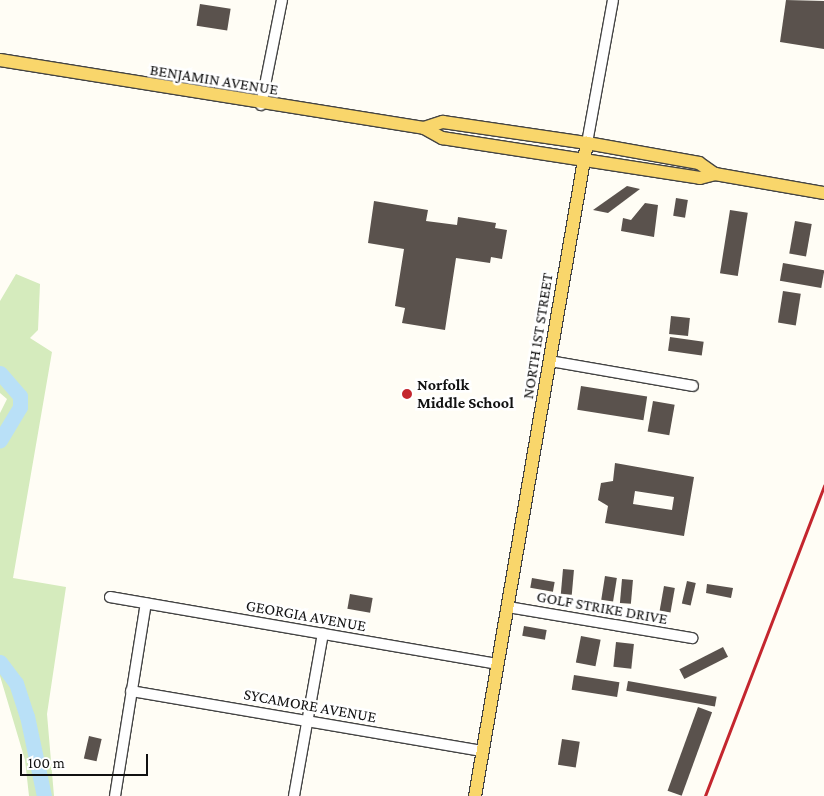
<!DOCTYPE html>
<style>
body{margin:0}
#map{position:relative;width:824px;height:796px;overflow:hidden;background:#fffdf5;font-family:"Crimson Pro",serif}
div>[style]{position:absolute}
.green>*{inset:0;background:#d5ebbd}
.river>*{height:15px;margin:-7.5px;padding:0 7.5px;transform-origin:7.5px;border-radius:7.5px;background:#b9e0f7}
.building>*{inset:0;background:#5a524d;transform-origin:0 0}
.roads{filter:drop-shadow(1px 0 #444) drop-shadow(-1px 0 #444) drop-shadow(0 1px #444) drop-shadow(0 -1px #444)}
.minor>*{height:10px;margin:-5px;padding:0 5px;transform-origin:5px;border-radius:5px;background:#fff}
.major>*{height:12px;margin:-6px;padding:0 6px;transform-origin:6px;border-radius:6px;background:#f9d66b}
.rail>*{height:2.5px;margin:-1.25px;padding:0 1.25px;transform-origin:1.25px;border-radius:1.25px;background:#c4262e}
.dots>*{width:14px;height:14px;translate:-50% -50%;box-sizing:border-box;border:2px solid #fff;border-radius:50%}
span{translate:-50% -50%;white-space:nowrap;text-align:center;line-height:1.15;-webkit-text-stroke:5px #fff;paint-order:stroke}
.street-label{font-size:16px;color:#111}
.poi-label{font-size:16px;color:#111;font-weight:700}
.left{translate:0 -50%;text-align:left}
.scale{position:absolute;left:20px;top:754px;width:128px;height:22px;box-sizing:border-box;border:2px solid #111;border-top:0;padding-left:6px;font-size:15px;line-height:18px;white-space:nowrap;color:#111;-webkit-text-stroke:4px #fff;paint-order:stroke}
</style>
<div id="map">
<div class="green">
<div style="clip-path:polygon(16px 274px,40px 284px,38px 330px,30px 338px,52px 352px,13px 578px,66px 587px,47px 714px,54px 796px,29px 796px,25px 760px,0 676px,0 413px,7px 399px,0 393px,0 301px)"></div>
</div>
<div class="river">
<div style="left:0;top:373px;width:30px;rotate:49deg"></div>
<div style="left:20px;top:396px;width:11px;rotate:90deg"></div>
<div style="left:20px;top:407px;width:39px;rotate:121deg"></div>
<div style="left:0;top:662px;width:26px;rotate:53deg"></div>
<div style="left:16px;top:683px;width:35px;rotate:72deg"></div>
<div style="left:27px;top:716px;width:82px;rotate:78deg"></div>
</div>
<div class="building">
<div style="clip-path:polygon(786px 0,824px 1px,824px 49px,780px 42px)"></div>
<div style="left:200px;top:4px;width:31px;height:22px;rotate:9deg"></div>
<div style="clip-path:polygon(627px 186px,640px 189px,608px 213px,593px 210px)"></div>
<div style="left:676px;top:198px;width:12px;height:18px;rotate:9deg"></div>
<div style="clip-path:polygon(374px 201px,428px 210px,426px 221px,457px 225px,458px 217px,496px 223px,495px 228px,507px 230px,502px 259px,491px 257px,490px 263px,456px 258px,445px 330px,402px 323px,405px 308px,395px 306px,404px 249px,368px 243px)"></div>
<div style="clip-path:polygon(645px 203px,658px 205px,654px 237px,621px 231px,623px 218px,631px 220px)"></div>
<div style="left:730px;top:210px;width:18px;height:64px;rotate:9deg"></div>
<div style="left:795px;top:221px;width:17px;height:33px;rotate:10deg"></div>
<div style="left:783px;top:263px;width:42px;height:18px;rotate:10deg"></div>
<div style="left:783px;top:291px;width:18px;height:32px;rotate:9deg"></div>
<div style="left:671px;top:316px;width:19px;height:18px;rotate:6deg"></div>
<div style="left:670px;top:337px;width:34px;height:14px;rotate:8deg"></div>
<div style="left:581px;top:386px;width:67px;height:24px;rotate:9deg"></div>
<div style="left:653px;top:401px;width:22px;height:31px;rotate:10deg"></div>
<div style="clip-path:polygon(evenodd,615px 463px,694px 477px,684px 536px,605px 523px,608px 506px,598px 500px,601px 483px,613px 481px,615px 463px,635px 491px,674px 497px,672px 510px,633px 504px,635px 491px)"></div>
<div style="left:563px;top:569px;width:11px;height:25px;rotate:5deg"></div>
<div style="left:605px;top:576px;width:12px;height:24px;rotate:9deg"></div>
<div style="left:532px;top:578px;width:23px;height:10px;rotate:10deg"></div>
<div style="left:622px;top:579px;width:11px;height:24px;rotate:5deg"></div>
<div style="left:687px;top:581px;width:9px;height:23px;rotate:13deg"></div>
<div style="clip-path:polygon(707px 584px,733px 588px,731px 598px,706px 593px)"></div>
<div style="left:664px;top:586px;width:11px;height:25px;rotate:10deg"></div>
<div style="left:350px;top:594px;width:23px;height:15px;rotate:10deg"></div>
<div style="left:524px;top:626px;width:23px;height:10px;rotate:10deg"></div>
<div style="left:581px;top:636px;width:20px;height:27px;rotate:11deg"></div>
<div style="left:616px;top:642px;width:18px;height:25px;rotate:6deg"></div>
<div style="left:723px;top:647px;width:11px;height:49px;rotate:63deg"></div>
<div style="left:574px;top:675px;width:46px;height:15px;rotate:9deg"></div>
<div style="left:628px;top:681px;width:90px;height:10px;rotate:10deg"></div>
<div style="left:698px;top:707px;width:15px;height:89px;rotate:20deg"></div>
<div style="left:89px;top:736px;width:13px;height:23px;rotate:13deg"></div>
<div style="left:562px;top:739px;width:18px;height:26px;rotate:9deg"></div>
</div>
<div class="roads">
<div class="minor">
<div style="left:261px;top:105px;width:107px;rotate:-78.7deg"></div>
<div style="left:587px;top:143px;width:145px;rotate:-79.7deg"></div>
<div style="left:550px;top:361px;width:145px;rotate:9.9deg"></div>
<div style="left:110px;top:597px;width:394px;rotate:9.8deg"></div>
<div style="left:508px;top:607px;width:187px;rotate:9.6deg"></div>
<div style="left:131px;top:691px;width:357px;rotate:9.7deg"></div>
<div style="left:115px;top:796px;width:195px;rotate:-80.9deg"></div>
<div style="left:294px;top:796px;width:165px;rotate:-79.9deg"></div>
</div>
<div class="major">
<div style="left:0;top:60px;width:429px;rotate:9.1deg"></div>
<div style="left:424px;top:128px;width:21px;rotate:29deg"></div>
<div style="left:442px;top:138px;width:261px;rotate:8.8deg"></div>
<div style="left:700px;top:178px;width:16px;rotate:-15deg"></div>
<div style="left:424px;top:128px;width:20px;rotate:-18deg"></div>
<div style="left:443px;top:122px;width:146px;rotate:8.3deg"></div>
<div style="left:587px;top:143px;width:114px;rotate:10.1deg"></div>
<div style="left:699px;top:163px;width:19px;rotate:35deg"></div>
<div style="left:715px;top:174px;width:111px;rotate:9.9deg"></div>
<div style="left:475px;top:796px;width:663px;rotate:-80.27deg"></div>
</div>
</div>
<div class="rail">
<div style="left:705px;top:796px;width:332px;rotate:-69deg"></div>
</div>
<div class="dots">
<div style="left:407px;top:394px;background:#c4262e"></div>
</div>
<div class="street-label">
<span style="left:214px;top:80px;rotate:9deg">BENJAMIN AVENUE</span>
<span style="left:538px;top:336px;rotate:-81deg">NORTH 1ST STREET</span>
<span style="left:602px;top:608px;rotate:10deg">GOLF STRIKE DRIVE</span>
<span style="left:306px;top:616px;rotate:10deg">GEORGIA AVENUE</span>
<span style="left:310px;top:706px;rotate:10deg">SYCAMORE AVENUE</span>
</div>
<div class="poi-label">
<span class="left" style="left:417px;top:394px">Norfolk<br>Middle School</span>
</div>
<div class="scale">100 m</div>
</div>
